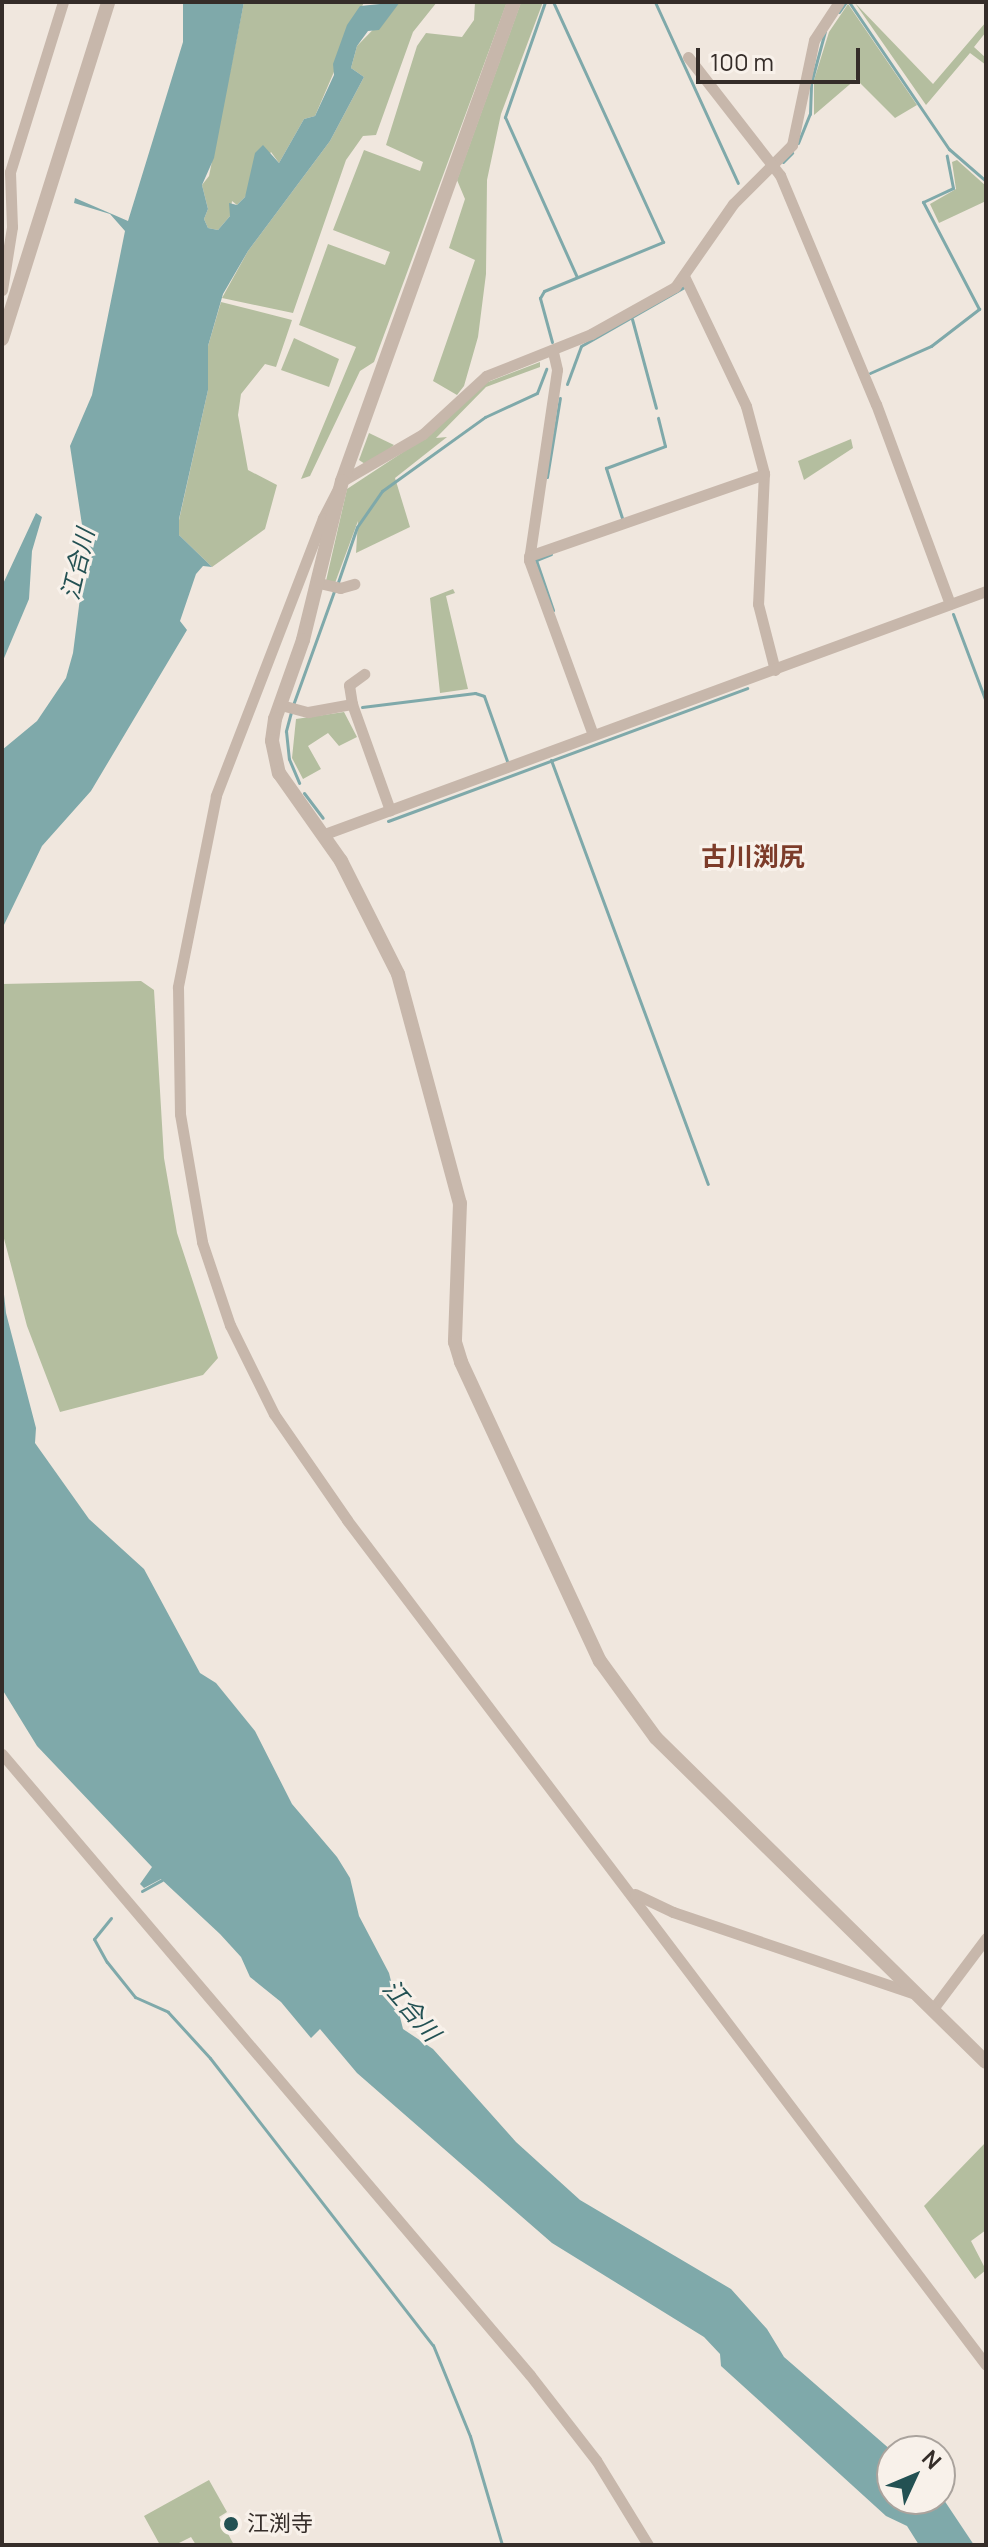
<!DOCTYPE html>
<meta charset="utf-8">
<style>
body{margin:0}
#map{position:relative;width:988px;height:2547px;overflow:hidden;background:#f0e7de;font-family:Manrope,"Noto Sans JP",sans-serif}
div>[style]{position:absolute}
.green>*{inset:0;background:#b4be9f}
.water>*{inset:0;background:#7fa9aa}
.stream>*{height:3px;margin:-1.5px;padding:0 1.5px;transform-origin:1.5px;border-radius:1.5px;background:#7fa9aa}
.minor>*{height:11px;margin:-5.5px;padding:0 5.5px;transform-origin:5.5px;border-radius:5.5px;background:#c7b7ab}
.tertiary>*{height:14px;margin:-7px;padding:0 7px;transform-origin:7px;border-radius:7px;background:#c7b7ab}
.dots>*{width:22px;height:22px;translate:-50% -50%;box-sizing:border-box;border:4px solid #f8f1ea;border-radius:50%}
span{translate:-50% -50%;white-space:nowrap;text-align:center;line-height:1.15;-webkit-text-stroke:6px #f8f1ea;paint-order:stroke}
.poi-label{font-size:22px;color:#352d29}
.left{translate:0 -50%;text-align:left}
.water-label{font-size:24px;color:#235153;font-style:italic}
.quarter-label{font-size:26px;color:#7d3c2a;font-weight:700}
.frame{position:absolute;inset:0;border:4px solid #352d29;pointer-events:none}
.north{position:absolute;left:876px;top:2435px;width:80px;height:80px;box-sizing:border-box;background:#f8f1ea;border:2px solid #aaa39d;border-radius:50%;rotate:46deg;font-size:22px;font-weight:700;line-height:32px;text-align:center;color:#352d29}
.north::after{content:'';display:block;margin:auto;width:28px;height:36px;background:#235153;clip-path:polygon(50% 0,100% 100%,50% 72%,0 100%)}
.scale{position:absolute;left:696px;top:48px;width:164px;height:36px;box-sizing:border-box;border:4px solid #352d29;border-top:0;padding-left:10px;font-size:24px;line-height:28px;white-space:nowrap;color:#352d29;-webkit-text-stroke:6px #f8f1ea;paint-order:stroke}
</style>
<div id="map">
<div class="green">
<div style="clip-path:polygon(244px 2px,364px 2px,315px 116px,304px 119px,279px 163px,271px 152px,245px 197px,237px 205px,232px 201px,230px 216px,218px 230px,208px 228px,204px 219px,208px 209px,202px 185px,209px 176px)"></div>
<div style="clip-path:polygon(400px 2px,437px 2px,413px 32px,376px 135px,363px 136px,346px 160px,293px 313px,222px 298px,248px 251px,330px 141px,364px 77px,351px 68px,357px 46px)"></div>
<div style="clip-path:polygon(475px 2px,507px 2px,374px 362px,360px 371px,310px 476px,301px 479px,356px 347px,299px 325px,328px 244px,385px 265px,390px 252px,333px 230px,364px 150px,420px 171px,423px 162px,386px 145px,417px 46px,426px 33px,462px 37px,474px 20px)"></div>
<div style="clip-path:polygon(521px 2px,543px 2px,501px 114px,487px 180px,486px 274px,478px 337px,464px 386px,457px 395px,433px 381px,475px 260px,449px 248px,465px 199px,457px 180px)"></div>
<div style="clip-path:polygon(855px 3px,933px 84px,986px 22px,986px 32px,974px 47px,986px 58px,986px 65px,970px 53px,926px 105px)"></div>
<div style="clip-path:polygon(848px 4px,917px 105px,895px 118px,856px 79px,814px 115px,814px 80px,829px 32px)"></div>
<div style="clip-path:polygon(957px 160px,986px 186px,986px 201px,939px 223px,930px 204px,956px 189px,952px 162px)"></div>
<div style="clip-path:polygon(221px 302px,292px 320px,276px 367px,265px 364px,241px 394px,238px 415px,248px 470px,277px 485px,265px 529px,212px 567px,179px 535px,179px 520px,208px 390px,208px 346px)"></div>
<div style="clip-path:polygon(294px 338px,339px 359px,329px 387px,281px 370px)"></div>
<div style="clip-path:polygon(540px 362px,540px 367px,486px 387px,436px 438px,447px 437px,395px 478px,410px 527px,356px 553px,358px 521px,335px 583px,326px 581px,347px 489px,423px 439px,480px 385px)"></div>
<div style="clip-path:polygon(369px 433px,394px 445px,368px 466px,359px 460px)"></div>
<div style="clip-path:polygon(851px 439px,853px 448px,804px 480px,798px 461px)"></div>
<div style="clip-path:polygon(453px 589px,455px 593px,446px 596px,468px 689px,440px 693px,430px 598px)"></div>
<div style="clip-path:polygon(344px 712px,357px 737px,339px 746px,328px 733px,308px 746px,321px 769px,303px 779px,292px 758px,296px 719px)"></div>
<div style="clip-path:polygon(141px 981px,154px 990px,164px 1158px,177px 1233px,218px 1358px,203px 1375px,60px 1412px,27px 1326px,2px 1231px,2px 984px)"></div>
<div style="clip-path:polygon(986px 2142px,986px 2230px,971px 2241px,986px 2270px,975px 2279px,924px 2206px)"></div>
<div style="clip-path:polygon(209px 2480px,227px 2512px,219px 2517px,234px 2545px,196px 2545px,191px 2537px,175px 2545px,160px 2545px,144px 2516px)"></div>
</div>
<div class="water">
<div style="clip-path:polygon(183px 2px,244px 2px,214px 158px,202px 185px,208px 209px,204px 219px,208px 228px,218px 230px,230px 216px,229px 203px,237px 205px,245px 197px,255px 153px,263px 145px,279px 163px,304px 119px,315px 116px,334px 75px,333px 64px,347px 25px,360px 6px,400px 2px,379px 30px,368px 31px,357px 46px,351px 68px,364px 77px,330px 141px,248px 251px,223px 294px,208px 346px,208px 390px,179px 519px,179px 535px,212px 567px,203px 566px,196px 574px,180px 621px,187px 630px,91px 791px,42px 846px,2px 929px,2px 750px,37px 721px,66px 678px,73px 653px,86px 551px,70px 446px,92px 395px,125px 231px,110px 214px,74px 203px,75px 198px,128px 221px,183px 42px)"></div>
<div style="clip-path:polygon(36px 513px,42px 517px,32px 551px,29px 599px,2px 663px,2px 586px)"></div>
<div style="clip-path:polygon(2px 1276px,6px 1313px,36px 1428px,35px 1443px,89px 1519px,144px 1569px,200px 1673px,216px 1683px,255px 1731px,292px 1804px,337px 1857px,350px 1878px,359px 1916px,389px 1973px,403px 2029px,433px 2049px,516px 2142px,580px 2200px,731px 2289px,767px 2329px,784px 2357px,892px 2451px,892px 2499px,940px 2499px,940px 2494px,974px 2545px,919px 2545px,907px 2526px,886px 2516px,721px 2366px,720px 2354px,704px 2337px,552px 2243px,357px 2073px,320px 2029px,311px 2038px,281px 2002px,250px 1977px,241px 1957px,220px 1934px,161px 1879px,144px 1888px,140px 1884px,152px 1867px,37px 1746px,2px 1689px)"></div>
</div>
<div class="stream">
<div style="left:545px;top:2px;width:122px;rotate:109.2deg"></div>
<div style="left:505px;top:117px;width:175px;rotate:65.8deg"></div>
<div style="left:655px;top:2px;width:199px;rotate:65.4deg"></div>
<div style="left:849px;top:2px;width:178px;rotate:55.8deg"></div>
<div style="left:949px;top:149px;width:49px;rotate:40.9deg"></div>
<div style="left:839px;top:12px;width:12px;rotate:-55deg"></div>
<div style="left:798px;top:143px;width:31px;rotate:-68deg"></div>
<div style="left:810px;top:114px;width:31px;rotate:-88deg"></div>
<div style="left:811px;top:83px;width:54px;rotate:-74.9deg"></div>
<div style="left:783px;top:162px;width:13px;rotate:-45deg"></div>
<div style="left:632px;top:319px;width:92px;rotate:74.9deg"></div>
<div style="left:552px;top:342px;width:46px;rotate:-105.3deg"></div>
<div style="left:540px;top:298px;width:8px;rotate:-60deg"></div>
<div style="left:544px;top:291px;width:129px;rotate:-22.4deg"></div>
<div style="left:663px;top:242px;width:264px;rotate:-114.6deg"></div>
<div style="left:870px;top:373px;width:67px;rotate:-23.9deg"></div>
<div style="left:931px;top:346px;width:61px;rotate:-37.6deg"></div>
<div style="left:979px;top:309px;width:121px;rotate:-117.6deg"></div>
<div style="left:923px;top:202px;width:33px;rotate:-25deg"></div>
<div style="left:953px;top:188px;width:33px;rotate:-101deg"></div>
<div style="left:567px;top:384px;width:40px;rotate:-69.8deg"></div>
<div style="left:581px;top:346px;width:119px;rotate:-29.8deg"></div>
<div style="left:547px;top:477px;width:80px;rotate:-80.7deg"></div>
<div style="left:623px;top:521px;width:56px;rotate:-107.8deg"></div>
<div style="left:606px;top:468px;width:63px;rotate:-20.4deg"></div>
<div style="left:665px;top:446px;width:29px;rotate:-104deg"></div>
<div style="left:551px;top:554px;width:16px;rotate:158deg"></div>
<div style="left:536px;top:560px;width:53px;rotate:71.2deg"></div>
<div style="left:337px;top:585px;width:61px;rotate:-71deg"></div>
<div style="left:357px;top:527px;width:44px;rotate:-55.2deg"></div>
<div style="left:382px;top:491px;width:127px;rotate:-35.7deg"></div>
<div style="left:485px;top:417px;width:57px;rotate:-24.8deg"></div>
<div style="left:537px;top:393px;width:26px;rotate:-69deg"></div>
<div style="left:953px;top:614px;width:94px;rotate:69.4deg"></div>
<div style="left:293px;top:705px;width:121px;rotate:-70.2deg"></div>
<div style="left:362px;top:707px;width:114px;rotate:-7.1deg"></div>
<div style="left:475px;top:693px;width:9px;rotate:18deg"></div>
<div style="left:484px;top:696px;width:69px;rotate:70.5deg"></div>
<div style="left:291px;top:712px;width:20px;rotate:105deg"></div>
<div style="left:286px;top:731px;width:28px;rotate:84deg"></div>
<div style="left:289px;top:759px;width:26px;rotate:67deg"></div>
<div style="left:551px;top:760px;width:452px;rotate:69.7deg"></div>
<div style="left:304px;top:793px;width:31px;rotate:53deg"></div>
<div style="left:388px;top:821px;width:383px;rotate:-20.3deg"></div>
<div style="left:142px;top:1891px;width:23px;rotate:-29deg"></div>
<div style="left:111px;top:1918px;width:27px;rotate:129deg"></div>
<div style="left:94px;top:1939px;width:26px;rotate:61deg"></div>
<div style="left:107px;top:1962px;width:45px;rotate:51.3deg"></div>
<div style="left:135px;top:1997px;width:36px;rotate:24deg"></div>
<div style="left:168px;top:2012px;width:62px;rotate:47.6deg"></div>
<div style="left:210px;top:2058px;width:363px;rotate:52.2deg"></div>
<div style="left:433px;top:2345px;width:98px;rotate:67.9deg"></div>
<div style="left:470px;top:2436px;width:114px;rotate:73.6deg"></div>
</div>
<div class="minor">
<div style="left:839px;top:2px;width:45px;rotate:123.3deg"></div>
<div style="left:814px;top:40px;width:107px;rotate:101.8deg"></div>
<div style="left:792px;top:145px;width:83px;rotate:135deg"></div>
<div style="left:733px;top:204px;width:101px;rotate:124.9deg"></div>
<div style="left:675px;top:287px;width:96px;rotate:150.8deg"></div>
<div style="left:591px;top:334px;width:113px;rotate:158.2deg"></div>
<div style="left:486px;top:376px;width:86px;rotate:137.4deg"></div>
<div style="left:423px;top:434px;width:94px;rotate:149.9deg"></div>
<div style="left:342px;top:481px;width:42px;rotate:117.2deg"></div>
<div style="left:323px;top:518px;width:298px;rotate:111.1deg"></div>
<div style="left:216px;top:796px;width:195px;rotate:101.3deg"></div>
<div style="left:178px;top:987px;width:127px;rotate:89.1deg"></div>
<div style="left:180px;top:1114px;width:130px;rotate:80.2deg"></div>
<div style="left:202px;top:1242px;width:88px;rotate:71.4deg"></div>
<div style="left:230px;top:1325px;width:99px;rotate:63.7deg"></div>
<div style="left:274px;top:1414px;width:129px;rotate:55.4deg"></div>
<div style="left:347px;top:1520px;width:1059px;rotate:52.9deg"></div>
<div style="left:688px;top:57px;width:150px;rotate:52.1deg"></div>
<div style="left:780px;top:175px;width:248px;rotate:67.3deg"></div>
<div style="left:876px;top:404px;width:213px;rotate:69.7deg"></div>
<div style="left:684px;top:276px;width:144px;rotate:64.5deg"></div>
<div style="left:746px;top:406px;width:69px;rotate:75deg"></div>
<div style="left:764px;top:473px;width:131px;rotate:92.6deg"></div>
<div style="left:758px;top:604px;width:68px;rotate:75.6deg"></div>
<div style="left:2px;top:290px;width:64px;rotate:-81deg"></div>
<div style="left:12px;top:227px;width:55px;rotate:-92.1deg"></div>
<div style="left:10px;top:172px;width:178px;rotate:-72.7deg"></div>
<div style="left:553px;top:352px;width:18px;rotate:77deg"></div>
<div style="left:557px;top:370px;width:192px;rotate:98.4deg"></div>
<div style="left:529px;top:560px;width:186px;rotate:69.9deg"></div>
<div style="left:529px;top:556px;width:249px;rotate:-19.2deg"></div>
<div style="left:319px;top:583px;width:22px;rotate:13deg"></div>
<div style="left:340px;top:588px;width:15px;rotate:-16deg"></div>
<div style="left:352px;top:704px;width:19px;rotate:-99deg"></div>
<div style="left:349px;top:685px;width:19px;rotate:-36deg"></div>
<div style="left:281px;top:705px;width:28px;rotate:15deg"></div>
<div style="left:308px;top:712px;width:45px;rotate:-10.3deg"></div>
<div style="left:352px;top:704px;width:113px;rotate:70.3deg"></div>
<div style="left:322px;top:835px;width:707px;rotate:-20.18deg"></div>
<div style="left:2px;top:1754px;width:815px;rotate:49.63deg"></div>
<div style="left:530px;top:2375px;width:108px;rotate:52.2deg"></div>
<div style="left:596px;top:2460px;width:100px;rotate:58.5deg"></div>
<div style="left:635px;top:1894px;width:42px;rotate:25.3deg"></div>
<div style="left:673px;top:1912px;width:252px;rotate:18.7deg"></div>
<div style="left:932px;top:2010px;width:90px;rotate:-53.1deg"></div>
</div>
<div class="tertiary">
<div style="left:514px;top:2px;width:509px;rotate:109.75deg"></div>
<div style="left:342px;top:481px;width:164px;rotate:103.8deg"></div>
<div style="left:303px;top:640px;width:84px;rotate:109.5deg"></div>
<div style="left:275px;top:719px;width:22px;rotate:98deg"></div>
<div style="left:272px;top:741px;width:33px;rotate:78deg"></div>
<div style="left:279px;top:773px;width:108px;rotate:54.8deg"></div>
<div style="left:341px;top:861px;width:127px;rotate:63.2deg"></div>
<div style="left:398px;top:974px;width:237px;rotate:74.9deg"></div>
<div style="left:460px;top:1203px;width:139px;rotate:92.1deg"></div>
<div style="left:455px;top:1342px;width:21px;rotate:73deg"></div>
<div style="left:461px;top:1362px;width:330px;rotate:65.1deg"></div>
<div style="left:600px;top:1661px;width:95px;rotate:54deg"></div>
<div style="left:656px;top:1738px;width:462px;rotate:44.5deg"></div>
<div style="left:2px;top:339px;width:353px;rotate:-72.5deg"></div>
</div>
<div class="dots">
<div style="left:231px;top:2524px;background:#235153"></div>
</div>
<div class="poi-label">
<span class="left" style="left:247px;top:2524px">江渕寺</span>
</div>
<div class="water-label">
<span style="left:77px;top:564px;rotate:-77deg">江合川</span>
<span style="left:412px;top:2010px;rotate:49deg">江合川</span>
</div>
<div class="quarter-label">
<span style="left:753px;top:857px">古川渕尻</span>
</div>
<div class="frame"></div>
<div class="north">N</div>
<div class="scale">100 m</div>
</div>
